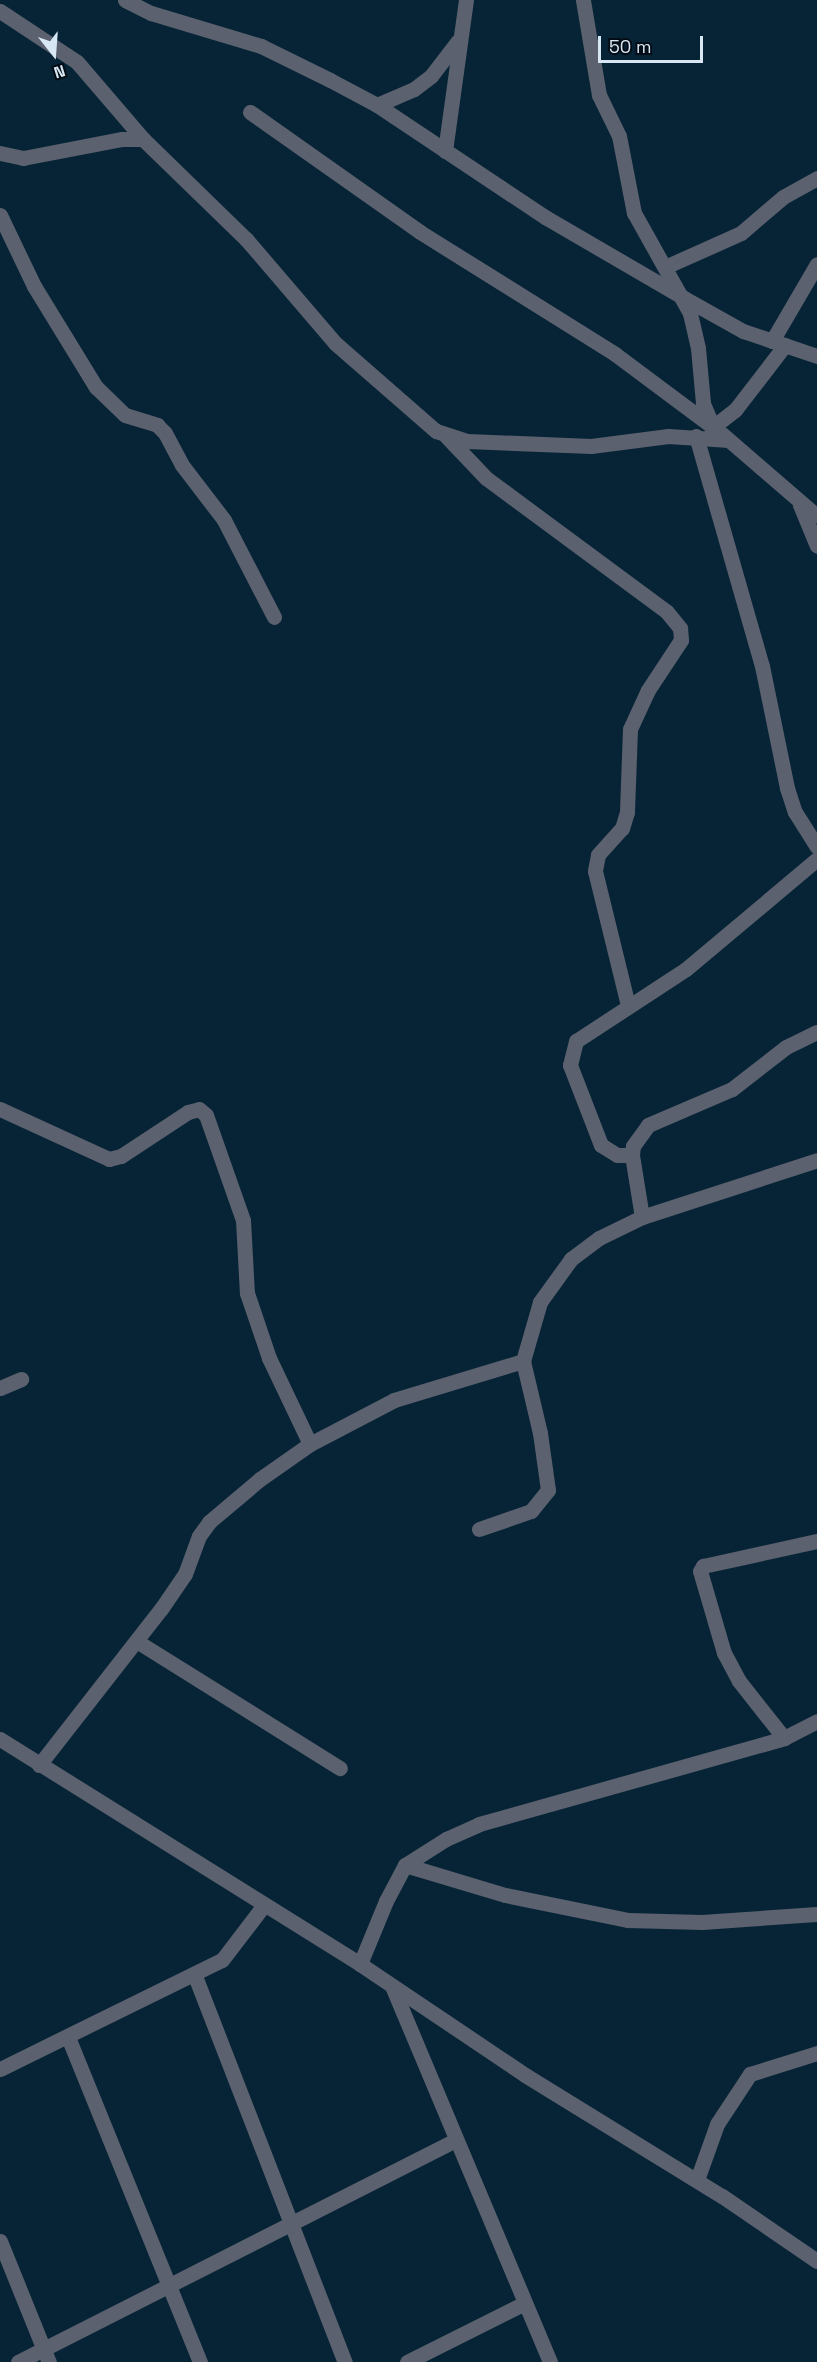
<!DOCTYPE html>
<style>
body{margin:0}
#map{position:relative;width:817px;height:2362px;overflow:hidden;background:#072437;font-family:"Space Grotesk",sans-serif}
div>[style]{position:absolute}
.street>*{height:15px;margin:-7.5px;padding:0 7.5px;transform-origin:7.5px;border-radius:7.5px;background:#5b616e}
span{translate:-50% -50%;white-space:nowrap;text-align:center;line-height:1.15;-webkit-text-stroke:6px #030c15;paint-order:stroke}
.north{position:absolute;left:24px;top:24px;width:60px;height:60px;-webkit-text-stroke:4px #030c15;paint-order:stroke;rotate:163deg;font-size:16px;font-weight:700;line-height:24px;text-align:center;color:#d7e8f4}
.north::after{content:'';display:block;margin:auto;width:21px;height:27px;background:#d7e8f4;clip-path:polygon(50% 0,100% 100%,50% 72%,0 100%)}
.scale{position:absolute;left:598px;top:36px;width:105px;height:27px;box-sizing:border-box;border:3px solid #d7e8f4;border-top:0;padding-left:8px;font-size:18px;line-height:21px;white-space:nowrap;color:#d7e8f4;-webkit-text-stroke:4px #030c15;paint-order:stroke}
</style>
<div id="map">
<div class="street">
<div style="left:125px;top:0;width:29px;rotate:27deg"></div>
<div style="left:151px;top:13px;width:115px;rotate:16.7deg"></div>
<div style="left:261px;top:46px;width:77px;rotate:26.2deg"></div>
<div style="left:330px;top:80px;width:53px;rotate:28deg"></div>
<div style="left:377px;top:105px;width:202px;rotate:33.7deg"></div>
<div style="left:545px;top:217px;width:161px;rotate:30.2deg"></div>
<div style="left:684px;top:298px;width:68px;rotate:29.2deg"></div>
<div style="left:743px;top:331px;width:78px;rotate:18.7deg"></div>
<div style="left:0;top:11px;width:92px;rotate:33.5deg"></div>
<div style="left:77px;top:62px;width:101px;rotate:49.4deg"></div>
<div style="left:143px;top:139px;width:144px;rotate:44.2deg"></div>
<div style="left:246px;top:239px;width:137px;rotate:49.4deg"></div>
<div style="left:335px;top:343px;width:134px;rotate:41.1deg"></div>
<div style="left:436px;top:431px;width:33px;rotate:18deg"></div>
<div style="left:467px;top:441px;width:124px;rotate:2.3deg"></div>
<div style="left:591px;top:446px;width:78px;rotate:-7.4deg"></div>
<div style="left:668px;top:436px;width:61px;rotate:3.8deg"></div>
<div style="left:377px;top:105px;width:40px;rotate:-23.4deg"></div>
<div style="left:414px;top:89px;width:21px;rotate:-37deg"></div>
<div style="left:431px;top:76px;width:44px;rotate:-52.4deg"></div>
<div style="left:250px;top:112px;width:208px;rotate:35.2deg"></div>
<div style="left:420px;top:232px;width:230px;rotate:32deg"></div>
<div style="left:615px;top:354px;width:122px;rotate:36.7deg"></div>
<div style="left:713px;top:427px;width:26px;rotate:-113deg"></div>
<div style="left:703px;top:403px;width:55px;rotate:-95.2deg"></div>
<div style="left:698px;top:348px;width:36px;rotate:-103deg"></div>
<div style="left:690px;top:313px;width:115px;rotate:-119.2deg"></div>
<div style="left:634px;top:213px;width:78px;rotate:-101deg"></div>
<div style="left:619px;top:136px;width:46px;rotate:-116deg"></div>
<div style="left:599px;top:95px;width:96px;rotate:-99.6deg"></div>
<div style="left:445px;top:151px;width:152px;rotate:-82.1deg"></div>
<div style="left:0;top:153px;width:24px;rotate:12deg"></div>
<div style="left:23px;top:158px;width:101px;rotate:-10.9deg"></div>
<div style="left:122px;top:139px;width:21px"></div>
<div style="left:0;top:215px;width:79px;rotate:64.4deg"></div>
<div style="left:34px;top:286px;width:119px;rotate:58.5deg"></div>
<div style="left:96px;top:387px;width:40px;rotate:44deg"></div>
<div style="left:125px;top:415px;width:34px;rotate:17deg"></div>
<div style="left:157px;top:425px;width:11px;rotate:45deg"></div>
<div style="left:165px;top:433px;width:36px;rotate:62deg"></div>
<div style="left:182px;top:465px;width:69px;rotate:52.6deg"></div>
<div style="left:224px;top:520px;width:109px;rotate:62.7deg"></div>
<div style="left:665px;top:267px;width:83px;rotate:-24.1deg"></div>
<div style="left:741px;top:233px;width:55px;rotate:-40.6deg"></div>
<div style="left:783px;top:197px;width:39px;rotate:-29deg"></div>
<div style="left:772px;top:341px;width:89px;rotate:-59.7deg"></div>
<div style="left:722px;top:434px;width:125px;rotate:40.8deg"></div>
<div style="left:711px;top:435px;width:8px;rotate:-76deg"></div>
<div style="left:713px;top:427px;width:28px;rotate:-38deg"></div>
<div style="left:735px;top:410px;width:82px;rotate:-52.4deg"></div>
<div style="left:446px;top:436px;width:58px;rotate:46.4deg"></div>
<div style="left:486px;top:478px;width:225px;rotate:36.5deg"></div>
<div style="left:667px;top:612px;width:21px;rotate:51deg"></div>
<div style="left:680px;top:628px;width:12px;rotate:85deg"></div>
<div style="left:681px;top:640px;width:60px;rotate:123.4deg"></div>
<div style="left:648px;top:690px;width:43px;rotate:114.8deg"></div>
<div style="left:630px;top:729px;width:83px;rotate:92.1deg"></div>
<div style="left:627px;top:812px;width:17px;rotate:107deg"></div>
<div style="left:622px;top:828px;width:36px;rotate:132deg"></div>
<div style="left:598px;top:855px;width:16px;rotate:101deg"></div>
<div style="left:595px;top:871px;width:138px;rotate:76.2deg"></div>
<div style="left:696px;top:436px;width:239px;rotate:74deg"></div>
<div style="left:762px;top:666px;width:125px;rotate:78.4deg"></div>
<div style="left:787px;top:788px;width:25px;rotate:72deg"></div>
<div style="left:795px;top:812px;width:41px;rotate:57.8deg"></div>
<div style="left:800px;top:505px;width:44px;rotate:67.5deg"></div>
<div style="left:0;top:1109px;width:120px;rotate:24.6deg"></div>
<div style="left:109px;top:1159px;width:12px;rotate:-14deg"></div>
<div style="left:121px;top:1156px;width:80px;rotate:-33.3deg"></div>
<div style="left:188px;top:1112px;width:11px;rotate:-15deg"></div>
<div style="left:199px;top:1109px;width:9px;rotate:41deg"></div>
<div style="left:206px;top:1115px;width:111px;rotate:70.6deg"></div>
<div style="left:243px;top:1220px;width:73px;rotate:86.9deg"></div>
<div style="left:247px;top:1293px;width:69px;rotate:71.3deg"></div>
<div style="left:269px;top:1358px;width:95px;rotate:64.5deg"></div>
<div style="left:632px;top:1155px;width:15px;rotate:180deg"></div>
<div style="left:617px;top:1155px;width:19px;rotate:-148deg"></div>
<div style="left:601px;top:1145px;width:86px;rotate:-111.2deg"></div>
<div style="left:570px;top:1065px;width:25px;rotate:-76deg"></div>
<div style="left:576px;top:1041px;width:131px;rotate:-33.2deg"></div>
<div style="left:686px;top:969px;width:171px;rotate:-40deg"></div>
<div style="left:642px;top:1217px;width:63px;rotate:-99.2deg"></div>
<div style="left:632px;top:1155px;width:9px;rotate:-84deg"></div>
<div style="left:633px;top:1146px;width:26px;rotate:-54deg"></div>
<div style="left:648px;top:1125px;width:91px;rotate:-23.2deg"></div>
<div style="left:732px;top:1089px;width:68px;rotate:-37.9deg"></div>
<div style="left:786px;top:1047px;width:34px;rotate:-26deg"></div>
<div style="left:0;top:1388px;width:23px;rotate:-23deg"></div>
<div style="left:479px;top:1529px;width:55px;rotate:-19.1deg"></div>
<div style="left:531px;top:1511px;width:27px;rotate:-51deg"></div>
<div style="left:548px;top:1490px;width:58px;rotate:-98deg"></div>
<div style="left:540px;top:1433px;width:74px;rotate:-103.3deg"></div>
<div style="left:523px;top:1361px;width:61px;rotate:-73.9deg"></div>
<div style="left:540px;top:1302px;width:53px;rotate:-54.2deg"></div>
<div style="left:571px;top:1259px;width:35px;rotate:-37deg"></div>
<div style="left:599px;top:1238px;width:48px;rotate:-26deg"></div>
<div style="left:642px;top:1217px;width:184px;rotate:-18deg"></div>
<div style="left:138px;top:1642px;width:238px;rotate:32deg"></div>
<div style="left:784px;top:1738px;width:73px;rotate:-128.3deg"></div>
<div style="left:739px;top:1681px;width:32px;rotate:-118deg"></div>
<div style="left:724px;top:1653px;width:85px;rotate:-106.3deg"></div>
<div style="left:700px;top:1571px;width:6px;rotate:-59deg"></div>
<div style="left:703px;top:1566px;width:117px;rotate:-12.4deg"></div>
<div style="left:0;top:1739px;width:425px;rotate:32deg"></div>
<div style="left:360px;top:1964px;width:199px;rotate:33.9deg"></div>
<div style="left:525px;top:2075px;width:231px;rotate:31.6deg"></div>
<div style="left:722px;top:2196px;width:115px;rotate:34.4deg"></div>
<div style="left:39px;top:1765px;width:198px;rotate:-52deg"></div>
<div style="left:161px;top:1609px;width:42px;rotate:-55.6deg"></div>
<div style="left:185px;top:1574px;width:40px;rotate:-69.8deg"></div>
<div style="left:199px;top:1536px;width:17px;rotate:-54deg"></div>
<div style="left:209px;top:1522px;width:67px;rotate:-40.1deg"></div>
<div style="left:260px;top:1479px;width:61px;rotate:-35deg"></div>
<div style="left:310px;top:1444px;width:95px;rotate:-27.6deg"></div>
<div style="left:394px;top:1400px;width:135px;rotate:-16.8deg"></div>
<div style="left:405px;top:1865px;width:104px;rotate:16.7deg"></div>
<div style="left:505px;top:1895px;width:126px;rotate:11.5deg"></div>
<div style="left:628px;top:1920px;width:74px;rotate:1.5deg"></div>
<div style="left:702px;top:1922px;width:115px;rotate:-4deg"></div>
<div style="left:360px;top:1964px;width:68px;rotate:-67.6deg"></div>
<div style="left:386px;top:1901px;width:41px;rotate:-62.2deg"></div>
<div style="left:405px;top:1865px;width:49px;rotate:-32.4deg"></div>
<div style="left:446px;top:1839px;width:36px;rotate:-24deg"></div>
<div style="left:479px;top:1824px;width:317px;rotate:-15.7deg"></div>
<div style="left:784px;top:1738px;width:37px;rotate:-27deg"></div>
<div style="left:195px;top:1976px;width:414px;rotate:68.8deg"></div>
<div style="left:392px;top:1986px;width:408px;rotate:67.2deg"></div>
<div style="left:68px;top:2037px;width:351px;rotate:67.9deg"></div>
<div style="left:0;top:2069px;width:247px;rotate:-26.2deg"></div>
<div style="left:222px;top:1960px;width:69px;rotate:-52.6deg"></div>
<div style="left:697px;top:2180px;width:59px;rotate:-70.3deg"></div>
<div style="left:717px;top:2124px;width:60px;rotate:-56.6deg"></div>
<div style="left:750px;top:2074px;width:70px;rotate:-17.4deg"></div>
<div style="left:0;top:2241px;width:131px;rotate:68deg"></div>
<div style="left:18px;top:2362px;width:491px;rotate:-26.9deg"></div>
<div style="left:407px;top:2362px;width:130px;rotate:-26.6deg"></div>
</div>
<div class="north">N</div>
<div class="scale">50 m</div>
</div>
